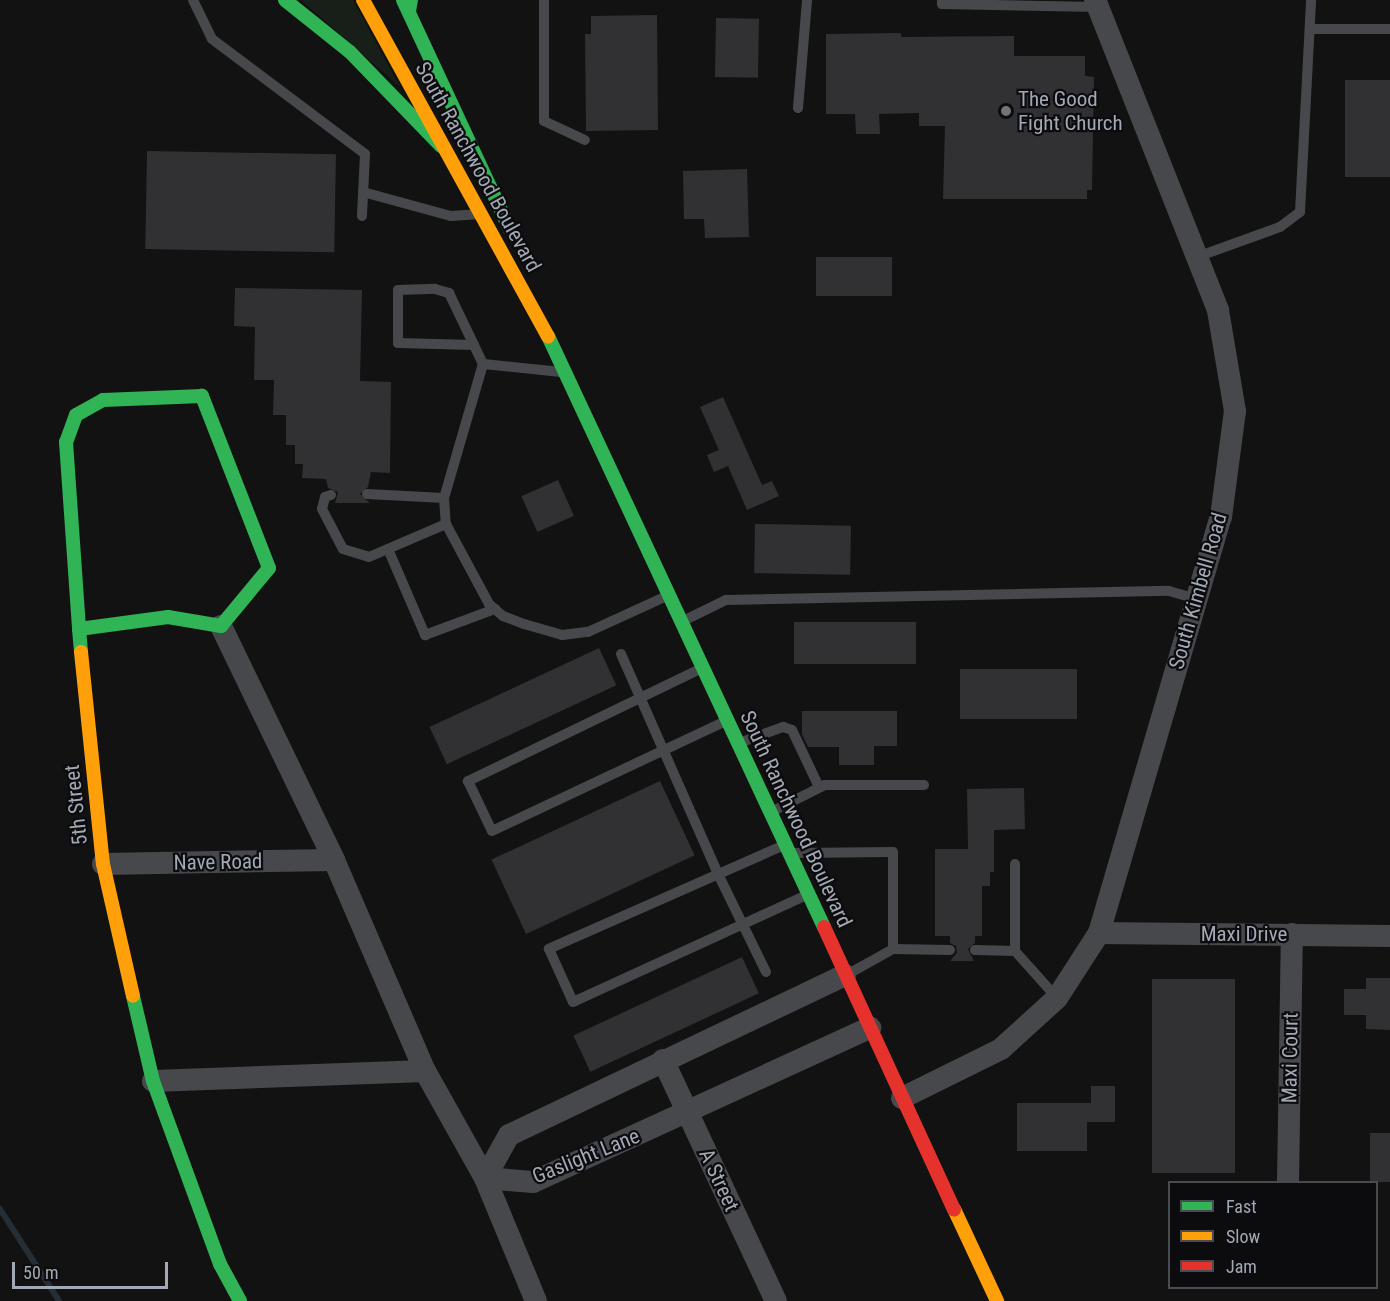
<!DOCTYPE html>
<style>
body{margin:0}
#map{position:relative;width:1390px;height:1301px;overflow:hidden;background:#121212;font-family:"Roboto Condensed",sans-serif}
div>[style]{position:absolute}
.green>*{inset:0;background:#181f19}
.stream>*{height:6px;margin:-3px;padding:0 3px;transform-origin:3px;border-radius:3px;background:#252e34}
.building>*{inset:0;background:#313133;transform-origin:0 0}
.lane>*{height:10px;margin:-5px;padding:0 5px;transform-origin:5px;border-radius:5px;background:#46484b}
.street>*{height:22px;margin:-11px;padding:0 11px;transform-origin:11px;border-radius:11px;background:#46484b}
.fast>*{height:14px;margin:-7px;padding:0 7px;transform-origin:7px;border-radius:7px;background:#30b455}
.slow>*{height:14px;margin:-7px;padding:0 7px;transform-origin:7px;border-radius:7px;background:#ff9f0a}
.jam>*{height:14px;margin:-7px;padding:0 7px;transform-origin:7px;border-radius:7px;background:#e5322d}
.dots>*{width:16px;height:16px;translate:-50% -50%;box-sizing:border-box;border:3px solid #0c0c0e;border-radius:50%}
span{translate:-50% -50%;white-space:nowrap;text-align:center;line-height:1.15;-webkit-text-stroke:4.5px #0c0c0e;paint-order:stroke}
.poi-label{font-size:21px;color:#a2a9b4}
.left{translate:0 -50%;text-align:left}
.street-label{font-size:21px;color:#a2a9b4}
.legend{position:absolute;left:1168px;top:1181px;width:210px;height:108px;box-sizing:border-box;background:#0c0c0e;border:2px solid #484b50;margin:0;padding:8px 10px;list-style:none;font-size:18px;color:#a2a9b4}
.legend li{display:flex;align-items:center;gap:12px;height:30px}
.legend b{width:30px;border:2px solid #484b50}
.scale{position:absolute;left:12px;top:1262px;width:156px;height:27px;box-sizing:border-box;border:3px solid #a2a9b4;border-top:0;padding-left:8px;font-size:18px;line-height:21px;white-space:nowrap;color:#a2a9b4;-webkit-text-stroke:4px #0c0c0e;paint-order:stroke}
</style>
<div id="map">
<div class="green">
<div style="clip-path:polygon(301px 0,353px 0,400px 87px)"></div>
</div>
<div class="stream">
<div style="left:0;top:1209px;width:109px;rotate:57.3deg"></div>
</div>
<div class="building">
<div style="clip-path:polygon(657px 15px,658px 130px,586px 131px,585px 34px,591px 34px,591px 16px)"></div>
<div style="left:716px;top:18px;width:43px;height:59px;rotate:1deg"></div>
<div style="clip-path:polygon(901px 33px,901px 37px,1014px 36px,1014px 56px,1085px 56px,1085px 76px,1094px 77px,1092px 190px,1087px 190px,1087px 199px,943px 199px,945px 126px,919px 126px,919px 113px,879px 114px,880px 134px,856px 134px,855px 114px,826px 114px,826px 34px)"></div>
<div style="left:1345px;top:80px;width:45px;height:97px"></div>
<div style="left:147px;top:151px;width:189px;height:98px;rotate:1deg"></div>
<div style="clip-path:polygon(747px 169px,749px 237px,705px 238px,704px 219px,684px 219px,683px 171px)"></div>
<div style="left:816px;top:257px;width:76px;height:39px"></div>
<div style="clip-path:polygon(235px 288px,362px 290px,360px 381px,391px 382px,390px 473px,371px 472px,368px 487px,360px 494px,370px 503px,335px 503px,338px 492px,328px 488px,326px 479px,302px 478px,303px 464px,295px 464px,295px 445px,286px 445px,286px 415px,273px 415px,274px 380px,254px 380px,255px 327px,234px 326px)"></div>
<div style="clip-path:polygon(723px 397px,762px 485px,772px 481px,779px 496px,747px 510px,728px 466px,714px 472px,707px 455px,719px 450px,700px 407px)"></div>
<div style="left:558px;top:480px;width:39px;height:40px;rotate:66deg"></div>
<div style="left:755px;top:524px;width:96px;height:49px;rotate:1deg"></div>
<div style="left:794px;top:622px;width:122px;height:42px"></div>
<div style="left:599px;top:648px;width:41px;height:187px;rotate:65deg"></div>
<div style="left:960px;top:669px;width:117px;height:50px"></div>
<div style="clip-path:polygon(802px 711px,897px 711px,897px 746px,874px 746px,874px 765px,839px 765px,839px 747px,808px 747px,802px 734px)"></div>
<div style="left:660px;top:781px;width:82px;height:186px;rotate:65deg"></div>
<div style="clip-path:polygon(1024px 788px,1025px 829px,994px 830px,994px 872px,990px 872px,990px 886px,982px 886px,982px 936px,975px 936px,975px 943px,968px 949px,974px 961px,950px 961px,957px 953px,956px 946px,950px 943px,950px 936px,935px 936px,935px 849px,968px 849px,967px 789px)"></div>
<div style="left:742px;top:957px;width:40px;height:186px;rotate:65deg"></div>
<div style="clip-path:polygon(1366px 978px,1390px 978px,1390px 1030px,1366px 1029px,1366px 1015px,1344px 1015px,1344px 989px,1366px 989px)"></div>
<div style="left:1152px;top:979px;width:83px;height:194px"></div>
<div style="clip-path:polygon(1091px 1086px,1115px 1086px,1115px 1122px,1087px 1122px,1087px 1151px,1017px 1151px,1017px 1103px,1091px 1103px)"></div>
<div style="left:1370px;top:1133px;width:20px;height:49px"></div>
</div>
<div class="lane">
<div style="left:193px;top:0;width:43px;rotate:64deg"></div>
<div style="left:212px;top:39px;width:191px;rotate:36.9deg"></div>
<div style="left:365px;top:154px;width:62px;rotate:92.8deg"></div>
<div style="left:544px;top:0;width:121px;rotate:90deg"></div>
<div style="left:544px;top:121px;width:45px;rotate:24.9deg"></div>
<div style="left:942px;top:0;width:4px;rotate:90deg"></div>
<div style="left:942px;top:4px;width:156px;rotate:1.1deg"></div>
<div style="left:1311px;top:29px;width:79px"></div>
<div style="left:798px;top:108px;width:108px;rotate:-85.2deg"></div>
<div style="left:363px;top:192px;width:91px;rotate:15.3deg"></div>
<div style="left:451px;top:216px;width:26px;rotate:-4deg"></div>
<div style="left:1197px;top:257px;width:88px;rotate:-19.9deg"></div>
<div style="left:1280px;top:227px;width:25px;rotate:-37deg"></div>
<div style="left:1300px;top:212px;width:212px;rotate:-87deg"></div>
<div style="left:474px;top:345px;width:76px;rotate:-178.5deg"></div>
<div style="left:398px;top:343px;width:53px;rotate:-90deg"></div>
<div style="left:398px;top:290px;width:37px;rotate:-2deg"></div>
<div style="left:435px;top:289px;width:15px;rotate:16deg"></div>
<div style="left:449px;top:293px;width:79px;rotate:64.4deg"></div>
<div style="left:561px;top:372px;width:78px;rotate:-174.1deg"></div>
<div style="left:483px;top:364px;width:140px;rotate:106.2deg"></div>
<div style="left:444px;top:498px;width:26px;rotate:86deg"></div>
<div style="left:446px;top:524px;width:91px;rotate:61.7deg"></div>
<div style="left:489px;top:604px;width:18px;rotate:41deg"></div>
<div style="left:503px;top:616px;width:22px;rotate:21deg"></div>
<div style="left:524px;top:624px;width:40px;rotate:16deg"></div>
<div style="left:562px;top:635px;width:26px;rotate:-7deg"></div>
<div style="left:588px;top:632px;width:89px;rotate:-24.6deg"></div>
<div style="left:367px;top:494px;width:77px;rotate:3deg"></div>
<div style="left:331px;top:495px;width:6px;rotate:162deg"></div>
<div style="left:325px;top:497px;width:12px;rotate:104deg"></div>
<div style="left:322px;top:509px;width:45px;rotate:62.3deg"></div>
<div style="left:343px;top:549px;width:27px;rotate:17deg"></div>
<div style="left:369px;top:557px;width:84px;rotate:-23.2deg"></div>
<div style="left:388px;top:549px;width:94px;rotate:66.7deg"></div>
<div style="left:425px;top:635px;width:75px;rotate:-20.4deg"></div>
<div style="left:685px;top:620px;width:46px;rotate:-26deg"></div>
<div style="left:726px;top:600px;width:443px;rotate:-1.2deg"></div>
<div style="left:1169px;top:591px;width:29px;rotate:16deg"></div>
<div style="left:621px;top:654px;width:240px;rotate:66.2deg"></div>
<div style="left:718px;top:874px;width:109px;rotate:63.9deg"></div>
<div style="left:700px;top:669px;width:258px;rotate:154.2deg"></div>
<div style="left:468px;top:781px;width:55px;rotate:64.4deg"></div>
<div style="left:492px;top:831px;width:259px;rotate:-25.2deg"></div>
<div style="left:742px;top:742px;width:44px;rotate:-20.1deg"></div>
<div style="left:783px;top:727px;width:9px;rotate:18deg"></div>
<div style="left:792px;top:730px;width:63px;rotate:64.7deg"></div>
<div style="left:773px;top:811px;width:58px;rotate:-26.6deg"></div>
<div style="left:825px;top:785px;width:99px"></div>
<div style="left:782px;top:846px;width:255px;rotate:156.2deg"></div>
<div style="left:549px;top:949px;width:58px;rotate:65.6deg"></div>
<div style="left:573px;top:1002px;width:257px;rotate:-24.6deg"></div>
<div style="left:795px;top:853px;width:98px;rotate:-0.6deg"></div>
<div style="left:893px;top:852px;width:97px;rotate:90deg"></div>
<div style="left:893px;top:949px;width:51px;rotate:150.9deg"></div>
<div style="left:1015px;top:864px;width:87px;rotate:90deg"></div>
<div style="left:1015px;top:951px;width:63px;rotate:48.2deg"></div>
<div style="left:893px;top:949px;width:57px;rotate:1deg"></div>
<div style="left:975px;top:950px;width:40px;rotate:1.4deg"></div>
</div>
<div class="street">
<div style="left:221px;top:626px;width:260px;rotate:64.2deg"></div>
<div style="left:334px;top:860px;width:230px;rotate:66.7deg"></div>
<div style="left:425px;top:1071px;width:123px;rotate:60.7deg"></div>
<div style="left:485px;top:1178px;width:133px;rotate:67.5deg"></div>
<div style="left:103px;top:864px;width:231px;rotate:-1deg"></div>
<div style="left:1099px;top:933px;width:291px;rotate:0.6deg"></div>
<div style="left:845px;top:975px;width:372px;rotate:154.5deg"></div>
<div style="left:509px;top:1135px;width:49px;rotate:119.2deg"></div>
<div style="left:485px;top:1178px;width:48px;rotate:4.8deg"></div>
<div style="left:533px;top:1182px;width:371px;rotate:-24.6deg"></div>
<div style="left:663px;top:1060px;width:266px;rotate:64.9deg"></div>
<div style="left:153px;top:1081px;width:272px;rotate:-2.1deg"></div>
<div style="left:902px;top:1098px;width:110px;rotate:-26.3deg"></div>
<div style="left:1001px;top:1049px;width:76px;rotate:-42.3deg"></div>
<div style="left:1057px;top:998px;width:77px;rotate:-57.1deg"></div>
<div style="left:1099px;top:933px;width:434px;rotate:-73.7deg"></div>
<div style="left:1221px;top:517px;width:107px;rotate:-82.5deg"></div>
<div style="left:1235px;top:411px;width:102px;rotate:-99.6deg"></div>
<div style="left:1218px;top:310px;width:334px;rotate:-111.6deg"></div>
<div style="left:1288px;top:1182px;width:248px;rotate:-89.1deg"></div>
</div>
<div class="fast">
<div style="left:285px;top:0;width:83px;rotate:38.7deg"></div>
<div style="left:350px;top:52px;width:131px;rotate:45.9deg"></div>
<div style="left:403px;top:0;width:253px;rotate:65deg"></div>
<div style="left:409px;top:11px;width:11px;rotate:-80deg"></div>
<div style="left:548px;top:336px;width:652px;rotate:64.97deg"></div>
<div style="left:79px;top:629px;width:90px;rotate:-7.7deg"></div>
<div style="left:168px;top:617px;width:54px;rotate:9.6deg"></div>
<div style="left:221px;top:626px;width:75px;rotate:-50.4deg"></div>
<div style="left:269px;top:568px;width:185px;rotate:-111.3deg"></div>
<div style="left:202px;top:396px;width:99px;rotate:177.7deg"></div>
<div style="left:103px;top:400px;width:31px;rotate:151deg"></div>
<div style="left:76px;top:415px;width:29px;rotate:110deg"></div>
<div style="left:66px;top:442px;width:187px;rotate:86deg"></div>
<div style="left:79px;top:629px;width:23px;rotate:85deg"></div>
<div style="left:133px;top:996px;width:87px;rotate:76.8deg"></div>
<div style="left:153px;top:1081px;width:195px;rotate:69.9deg"></div>
<div style="left:220px;top:1264px;width:42px;rotate:61.6deg"></div>
</div>
<div class="slow">
<div style="left:363px;top:0;width:384px;rotate:61.2deg"></div>
<div style="left:81px;top:652px;width:213px;rotate:84.1deg"></div>
<div style="left:103px;top:864px;width:135px;rotate:77.2deg"></div>
<div style="left:954px;top:1209px;width:102px;rotate:64.9deg"></div>
</div>
<div class="jam">
<div style="left:824px;top:927px;width:311px;rotate:65.3deg"></div>
</div>
<div class="dots">
<div style="left:1006px;top:111px;background:#70747b"></div>
</div>
<div class="poi-label">
<span class="left" style="left:1018px;top:111px">The Good<br>Fight Church</span>
</div>
<div class="street-label">
<span style="left:478px;top:167px;rotate:61deg">South Ranchwood Boulevard</span>
<span style="left:1198px;top:591px;rotate:-74deg">South Kimbell Road</span>
<span style="left:76px;top:805px;rotate:-96deg">5th Street</span>
<span style="left:796px;top:819px;rotate:65deg">South Ranchwood Boulevard</span>
<span style="left:218px;top:862px;rotate:-1deg">Nave Road</span>
<span style="left:1244px;top:934px">Maxi Drive</span>
<span style="left:1290px;top:1058px;rotate:-89deg">Maxi Court</span>
<span style="left:586px;top:1156px;rotate:-22deg">Gaslight Lane</span>
<span style="left:719px;top:1180px;rotate:65deg">A Street</span>
</div>
<ul class="legend">
<li><b style="height:8px;background:#30b455"></b>Fast</li>
<li><b style="height:8px;background:#ff9f0a"></b>Slow</li>
<li><b style="height:8px;background:#e5322d"></b>Jam</li>
</ul>
<div class="scale">50 m</div>
</div>
